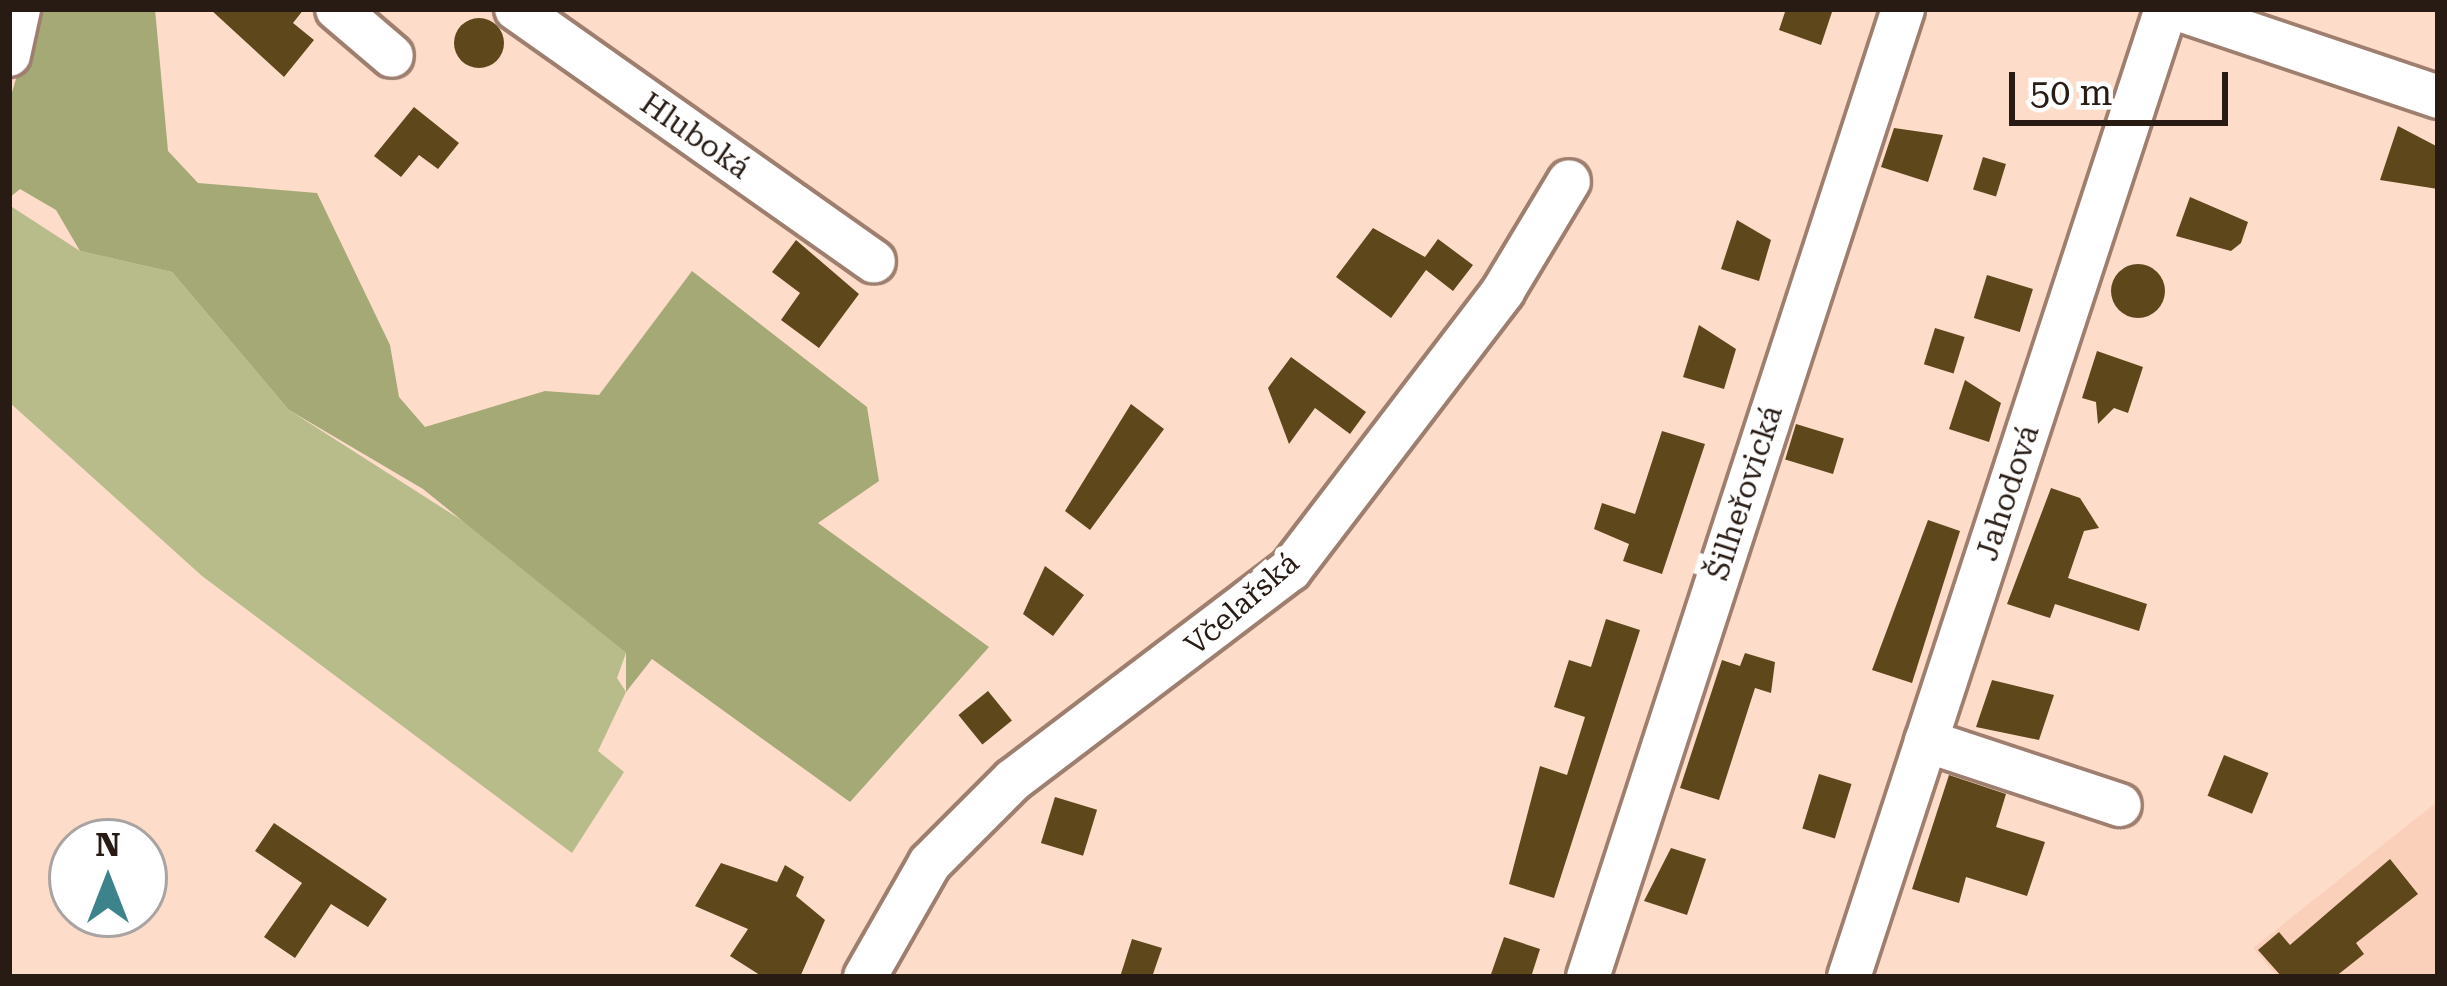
<!DOCTYPE html>
<meta charset="utf-8">
<style>
body{margin:0}
#map{position:relative;width:2447px;height:986px;overflow:hidden;background:#fedcca;font-family:"Roboto Serif",serif}
div>[style]{position:absolute}
.built>*{inset:0;background:#fad0ba}
.green>*{inset:0;background:#b8bc8b}
.forest>*{inset:0;background:#a4a976}
.building>*{inset:0;background:#5e471a;transform-origin:0 0}
.round{border-radius:50%}
.roads{filter:drop-shadow(3px 0 #9e7f6f) drop-shadow(-3px 0 #9e7f6f) drop-shadow(0 3px #9e7f6f) drop-shadow(0 -3px #9e7f6f)}
.minor>*{height:42px;margin:-21px;padding:0 21px;transform-origin:21px;border-radius:21px;background:#fff}
span{translate:-50% -50%;white-space:nowrap;text-align:center;line-height:1.15;-webkit-text-stroke:12px #fff;paint-order:stroke}
.street-label{font-size:30px;color:#271b14}
.frame{position:absolute;inset:0;border:12px solid #271b14;pointer-events:none}
.north{position:absolute;left:48px;top:818px;width:120px;height:120px;box-sizing:border-box;background:#fff;border:3px solid #a9a4a1;border-radius:50%;rotate:0deg;font-size:33px;font-weight:700;line-height:48px;text-align:center;color:#271b14}
.north::after{content:'';display:block;margin:auto;width:42px;height:54px;background:#3c838c;clip-path:polygon(50% 0,100% 100%,50% 72%,0 100%)}
.scale{position:absolute;left:2009px;top:72px;width:219px;height:54px;box-sizing:border-box;border:6px solid #271b14;border-top:0;padding-left:15px;font-size:36px;line-height:42px;white-space:nowrap;color:#271b14;-webkit-text-stroke:9px #fff;paint-order:stroke}
</style>
<div id="map">
<div class="built">
<div style="clip-path:polygon(2438px 801px,2438px 976px,2278px 977px,2253px 948px)"></div>
</div>
<div class="green">
<div style="clip-path:polygon(9px 205px,80px 251px,172px 272px,289px 410px,466px 523px,626px 653px,617px 678px,626px 692px,598px 751px,624px 772px,572px 853px,202px 576px,9px 402px)"></div>
</div>
<div class="forest">
<div style="clip-path:polygon(36px 9px,155px 9px,168px 151px,198px 183px,317px 193px,390px 345px,399px 397px,425px 427px,545px 391px,599px 395px,692px 271px,867px 407px,879px 481px,818px 523px,989px 647px,850px 802px,652px 659px,626px 692px,626px 653px,423px 489px,289px 410px,172px 272px,80px 251px,56px 210px,20px 189px,9px 198px,9px 103px)"></div>
</div>
<div class="building">
<div style="clip-path:polygon(210px 9px,304px 9px,293px 23px,314px 40px,284px 77px)"></div>
<div style="clip-path:polygon(1786px 9px,1833px 9px,1821px 45px,1779px 30px)"></div>
<div class="round" style="left:454px;top:18px;width:50px;height:50px"></div>
<div style="clip-path:polygon(414px 107px,459px 143px,438px 169px,419px 155px,401px 177px,374px 156px)"></div>
<div style="clip-path:polygon(2398px 126px,2438px 147px,2438px 189px,2380px 180px)"></div>
<div style="clip-path:polygon(1894px 128px,1943px 135px,1928px 182px,1881px 167px)"></div>
<div style="left:1983px;top:157px;width:24px;height:34px;rotate:17deg"></div>
<div style="clip-path:polygon(2190px 197px,2248px 222px,2241px 243px,2231px 251px,2176px 236px)"></div>
<div style="clip-path:polygon(1737px 220px,1771px 240px,1759px 281px,1721px 269px)"></div>
<div style="clip-path:polygon(1373px 228px,1425px 257px,1438px 239px,1473px 265px,1453px 291px,1426px 270px,1391px 318px,1336px 277px)"></div>
<div style="clip-path:polygon(796px 240px,859px 294px,819px 348px,781px 320px,800px 293px,772px 272px)"></div>
<div class="round" style="left:2111px;top:264px;width:54px;height:54px"></div>
<div style="left:1987px;top:275px;width:48px;height:45px;rotate:17deg"></div>
<div style="clip-path:polygon(1699px 325px,1736px 349px,1724px 389px,1683px 377px)"></div>
<div style="left:1935px;top:328px;width:31px;height:38px;rotate:17deg"></div>
<div style="clip-path:polygon(2097px 351px,2143px 367px,2128px 413px,2114px 408px,2098px 424px,2096px 402px,2082px 398px)"></div>
<div style="clip-path:polygon(1291px 357px,1366px 412px,1350px 434px,1315px 408px,1289px 444px,1268px 388px)"></div>
<div style="clip-path:polygon(1965px 380px,2001px 403px,1989px 442px,1949px 429px)"></div>
<div style="clip-path:polygon(1131px 404px,1164px 429px,1090px 530px,1065px 511px)"></div>
<div style="left:1796px;top:424px;width:50px;height:37px;rotate:17deg"></div>
<div style="clip-path:polygon(1662px 431px,1705px 444px,1662px 574px,1623px 561px,1629px 544px,1594px 529px,1602px 503px,1635px 514px)"></div>
<div style="clip-path:polygon(2051px 488px,2080px 498px,2099px 528px,2084px 531px,2068px 578px,2147px 604px,2139px 631px,2055px 604px,2050px 618px,2007px 604px)"></div>
<div style="clip-path:polygon(1928px 520px,1960px 531px,1912px 683px,1872px 670px)"></div>
<div style="clip-path:polygon(1045px 566px,1084px 595px,1053px 636px,1023px 614px)"></div>
<div style="clip-path:polygon(1606px 619px,1640px 630px,1554px 898px,1509px 884px,1540px 766px,1567px 775px,1585px 717px,1554px 707px,1569px 660px,1591px 667px)"></div>
<div style="clip-path:polygon(1745px 653px,1775px 662px,1771px 693px,1755px 688px,1719px 800px,1680px 788px,1722px 660px,1740px 666px)"></div>
<div style="clip-path:polygon(1992px 680px,2054px 695px,2039px 740px,1976px 727px)"></div>
<div style="left:988px;top:691px;width:38px;height:38px;rotate:51deg"></div>
<div style="left:2224px;top:755px;width:48px;height:44px;rotate:22deg"></div>
<div style="left:1819px;top:774px;width:34px;height:57px;rotate:17deg"></div>
<div style="clip-path:polygon(1949px 775px,2006px 794px,1996px 827px,2045px 842px,2027px 896px,1966px 877px,1959px 903px,1912px 889px)"></div>
<div style="left:1055px;top:797px;width:44px;height:48px;rotate:17deg"></div>
<div style="clip-path:polygon(274px 823px,387px 899px,368px 927px,331px 904px,295px 958px,264px 937px,302px 883px,255px 851px)"></div>
<div style="clip-path:polygon(1671px 848px,1706px 859px,1687px 915px,1644px 901px)"></div>
<div style="clip-path:polygon(2390px 859px,2418px 894px,2356px 943px,2364px 954px,2335px 977px,2282px 977px,2258px 950px,2279px 932px,2290px 945px)"></div>
<div style="clip-path:polygon(721px 863px,777px 882px,785px 865px,804px 877px,796px 896px,825px 920px,800px 977px,763px 977px,730px 956px,748px 929px,695px 906px)"></div>
<div style="clip-path:polygon(1504px 937px,1540px 949px,1531px 977px,1490px 977px)"></div>
<div style="clip-path:polygon(1132px 939px,1162px 948px,1152px 977px,1120px 977px)"></div>
</div>
<div class="roads">
<div class="minor">
<div style="left:337px;top:9px;width:72px;rotate:40.5deg"></div>
<div style="left:516px;top:9px;width:438px;rotate:35.2deg"></div>
<div style="left:2177px;top:9px;width:275px;rotate:18.6deg"></div>
<div style="left:9px;top:55px;width:47px;rotate:-77.7deg"></div>
<div style="left:1926px;top:741px;width:204px;rotate:18.3deg"></div>
<div style="left:865px;top:977px;width:131px;rotate:-60.3deg"></div>
<div style="left:930px;top:863px;width:117px;rotate:-45deg"></div>
<div style="left:1013px;top:780px;width:348px;rotate:-37.2deg"></div>
<div style="left:1290px;top:570px;width:351px;rotate:-52.6deg"></div>
<div style="left:1503px;top:291px;width:128px;rotate:-59deg"></div>
<div style="left:1588px;top:977px;width:1018px;rotate:-71.97deg"></div>
<div style="left:1849px;top:977px;width:1019px;rotate:-71.87deg"></div>
</div>
</div>
<div class="street-label">
<span style="left:695px;top:136px;rotate:35deg">Hluboká</span>
<span style="left:1745px;top:493px;rotate:-72deg">Šilheřovická</span>
<span style="left:2008px;top:493px;rotate:-72deg">Jahodová</span>
<span style="left:1242px;top:604px;rotate:-41deg">Včelařská</span>
</div>
<div class="frame"></div>
<div class="north">N</div>
<div class="scale">50 m</div>
</div>
